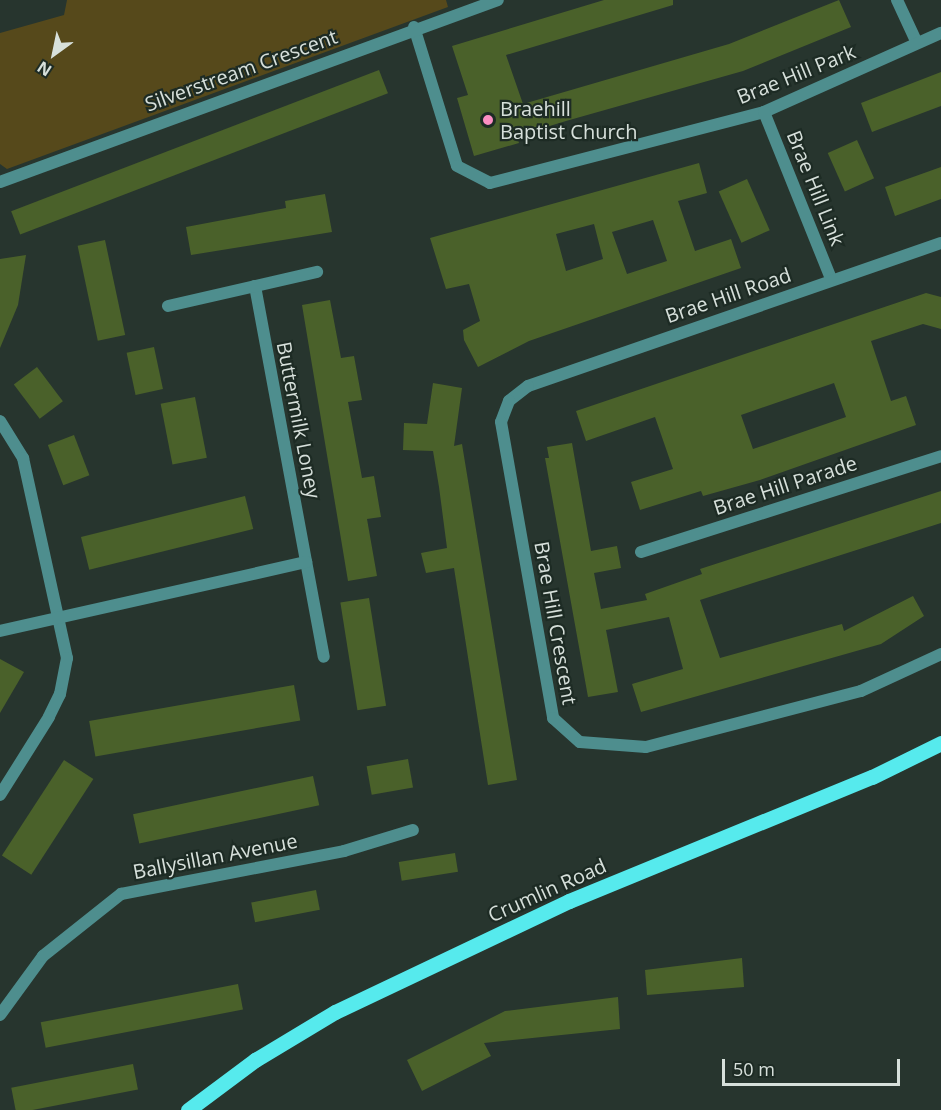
<!DOCTYPE html>
<style>
body{margin:0}
#map{position:relative;width:941px;height:1110px;overflow:hidden;background:#27352e;font-family:"Open Sans",sans-serif}
div>[style]{position:absolute}
.green>*{inset:0;background:#56491b}
.building>*{inset:0;background:#4a612a;transform-origin:0 0}
.minor>*{height:12px;margin:-6px;padding:0 6px;transform-origin:6px;border-radius:6px;background:#4e8e8e}
.primary>*{height:15px;margin:-7.5px;padding:0 7.5px;transform-origin:7.5px;border-radius:7.5px;background:#56eaed}
.dots>*{width:16px;height:16px;translate:-50% -50%;box-sizing:border-box;border:3px solid #1d2b24;border-radius:50%}
span{translate:-50% -50%;white-space:nowrap;text-align:center;line-height:1.15;-webkit-text-stroke:4.5px #1d2b24;paint-order:stroke}
.street-label{font-size:20px;color:#d7e0db}
.poi-label{font-size:20px;color:#d7e0db}
.left{translate:0 -50%;text-align:left}
.north{position:absolute;left:24px;top:24px;width:60px;height:60px;-webkit-text-stroke:4px #1d2b24;paint-order:stroke;rotate:213deg;font-size:16px;font-weight:700;line-height:24px;text-align:center;color:#d7e0db}
.north::after{content:'';display:block;margin:auto;width:21px;height:27px;background:#d7e0db;clip-path:polygon(50% 0,100% 100%,50% 72%,0 100%)}
.scale{position:absolute;left:722px;top:1059px;width:178px;height:27px;box-sizing:border-box;border:3px solid #d7e0db;border-top:0;padding-left:8px;font-size:18px;line-height:21px;white-space:nowrap;color:#d7e0db;-webkit-text-stroke:4px #1d2b24;paint-order:stroke}
</style>
<div id="map">
<div class="green">
<div style="clip-path:polygon(67px 0,446px 0,448px 7px,7px 169px,0 164px,0 33px,64px 15px)"></div>
</div>
<div class="building">
<div style="clip-path:polygon(604px 0,673px 0,673px 5px,506px 55px,523px 104px,729px 44px,839px 0,851px 27px,743px 71px,566px 121px,517px 136px,519px 143px,474px 156px,457px 98px,468px 95px,452px 46px)"></div>
<div style="left:379px;top:70px;width:25px;height:394px;rotate:69deg"></div>
<div style="clip-path:polygon(941px 72px,941px 106px,872px 132px,861px 103px)"></div>
<div style="left:857px;top:140px;width:42px;height:32px;rotate:66deg"></div>
<div style="clip-path:polygon(evenodd,699px 163px,707px 193px,678px 201px,695px 251px,731px 239px,741px 268px,529px 341px,478px 367px,464px 340px,463px 330px,480px 321px,469px 284px,446px 289px,430px 238px,699px 163px,653px 220px,667px 261px,627px 274px,612px 232px,653px 220px,699px 163px,594px 224px,603px 259px,566px 271px,556px 234px,594px 224px)"></div>
<div style="clip-path:polygon(941px 167px,941px 199px,895px 216px,885px 187px)"></div>
<div style="left:747px;top:179px;width:56px;height:31px;rotate:66deg"></div>
<div style="clip-path:polygon(325px 194px,332px 232px,191px 255px,186px 227px,286px 208px,285px 201px)"></div>
<div style="left:105px;top:240px;width:97px;height:28px;rotate:78deg"></div>
<div style="clip-path:polygon(26px 255px,18px 305px,0 348px,0 259px)"></div>
<div style="clip-path:polygon(evenodd,926px 293px,941px 297px,941px 329px,923px 324px,871px 341px,891px 401px,906px 396px,916px 425px,760px 480px,703px 496px,701px 491px,640px 510px,631px 482px,673px 469px,655px 417px,586px 441px,576px 411px,926px 293px,834px 383px,846px 417px,753px 449px,741px 415px,834px 383px)"></div>
<div style="clip-path:polygon(330px 300px,341px 358px,354px 356px,362px 400px,348px 402px,362px 478px,374px 476px,381px 517px,367px 519px,377px 576px,348px 581px,302px 305px)"></div>
<div style="left:154px;top:347px;width:43px;height:28px;rotate:78deg"></div>
<div style="left:37px;top:367px;width:43px;height:29px;rotate:53deg"></div>
<div style="clip-path:polygon(433px 383px,462px 388px,454px 446px,462px 444px,517px 780px,488px 785px,454px 568px,426px 573px,421px 553px,447px 548px,439px 487px,433px 451px,403px 450px,404px 423px,427px 424px)"></div>
<div style="left:195px;top:397px;width:62px;height:35px;rotate:79deg"></div>
<div style="left:74px;top:435px;width:43px;height:28px;rotate:69deg"></div>
<div style="clip-path:polygon(572px 443px,591px 551px,617px 546px,621px 568px,594px 573px,601px 609px,647px 600px,645px 594px,702px 574px,700px 569px,941px 491px,941px 523px,700px 600px,720px 658px,842px 624px,844px 631px,913px 596px,924px 616px,881px 644px,641px 712px,632px 684px,683px 669px,669px 617px,606px 630px,618px 692px,588px 697px,545px 458px,549px 458px,547px 447px)"></div>
<div style="left:245px;top:496px;width:34px;height:169px;rotate:76deg"></div>
<div style="left:369px;top:598px;width:109px;height:29px;rotate:81deg"></div>
<div style="clip-path:polygon(0 659px,24px 672px,0 713px)"></div>
<div style="left:294px;top:685px;width:36px;height:208px;rotate:80deg"></div>
<div style="left:408px;top:759px;width:29px;height:42px;rotate:80deg"></div>
<div style="left:64px;top:760px;width:35px;height:114px;rotate:33deg"></div>
<div style="left:313px;top:776px;width:30px;height:184px;rotate:78deg"></div>
<div style="left:455px;top:853px;width:19px;height:57px;rotate:81deg"></div>
<div style="left:316px;top:890px;width:20px;height:66px;rotate:79deg"></div>
<div style="clip-path:polygon(742px 958px,744px 987px,647px 995px,645px 970px)"></div>
<div style="left:238px;top:984px;width:26px;height:201px;rotate:79deg"></div>
<div style="clip-path:polygon(618px 997px,620px 1029px,484px 1043px,491px 1056px,422px 1091px,407px 1060px,505px 1011px)"></div>
<div style="left:133px;top:1064px;width:26px;height:124px;rotate:79deg"></div>
</div>
<div class="minor">
<div style="left:897px;top:0;width:47px;rotate:65.1deg"></div>
<div style="left:414px;top:27px;width:145px;rotate:72.8deg"></div>
<div style="left:457px;top:166px;width:37px;rotate:27deg"></div>
<div style="left:490px;top:183px;width:283px;rotate:-14.5deg"></div>
<div style="left:764px;top:112px;width:194px;rotate:-24.1deg"></div>
<div style="left:764px;top:112px;width:180px;rotate:68.1deg"></div>
<div style="left:0;top:182px;width:530px;rotate:-20.08deg"></div>
<div style="left:941px;top:243px;width:437px;rotate:160.9deg"></div>
<div style="left:528px;top:386px;width:24px;rotate:142deg"></div>
<div style="left:509px;top:401px;width:22px;rotate:111deg"></div>
<div style="left:501px;top:422px;width:301px;rotate:80deg"></div>
<div style="left:553px;top:718px;width:36px;rotate:42deg"></div>
<div style="left:580px;top:742px;width:66px;rotate:4.3deg"></div>
<div style="left:646px;top:747px;width:222px;rotate:-14.6deg"></div>
<div style="left:861px;top:691px;width:88px;rotate:-24.8deg"></div>
<div style="left:255px;top:286px;width:377px;rotate:79.5deg"></div>
<div style="left:168px;top:306px;width:153px;rotate:-12.9deg"></div>
<div style="left:0;top:421px;width:44px;rotate:58.1deg"></div>
<div style="left:23px;top:458px;width:205px;rotate:77.6deg"></div>
<div style="left:67px;top:658px;width:37px;rotate:101deg"></div>
<div style="left:60px;top:694px;width:25px;rotate:116deg"></div>
<div style="left:49px;top:717px;width:92px;rotate:122.1deg"></div>
<div style="left:641px;top:552px;width:315px;rotate:-17.7deg"></div>
<div style="left:0;top:631px;width:314px;rotate:-12.7deg"></div>
<div style="left:0;top:1015px;width:73px;rotate:-53.9deg"></div>
<div style="left:43px;top:956px;width:100px;rotate:-38.5deg"></div>
<div style="left:121px;top:894px;width:227px;rotate:-10.9deg"></div>
<div style="left:344px;top:851px;width:72px;rotate:-16.9deg"></div>
</div>
<div class="primary">
<div style="left:188px;top:1110px;width:84px;rotate:-36.7deg"></div>
<div style="left:255px;top:1060px;width:93px;rotate:-31deg"></div>
<div style="left:335px;top:1012px;width:259px;rotate:-25.4deg"></div>
<div style="left:569px;top:901px;width:327px;rotate:-22.3deg"></div>
<div style="left:872px;top:777px;width:77px;rotate:-26.2deg"></div>
</div>
<div class="dots">
<div style="left:488px;top:120px;background:#fc8fc2"></div>
</div>
<div class="street-label">
<span style="left:241px;top:70px;rotate:-20deg">Silverstream Crescent</span>
<span style="left:796px;top:74px;rotate:-22deg">Brae Hill Park</span>
<span style="left:816px;top:188px;rotate:68deg">Brae Hill Link</span>
<span style="left:728px;top:295px;rotate:-19deg">Brae Hill Road</span>
<span style="left:299px;top:420px;rotate:79deg">Buttermilk Loney</span>
<span style="left:785px;top:485px;rotate:-18deg">Brae Hill Parade</span>
<span style="left:556px;top:623px;rotate:80deg">Brae Hill Crescent</span>
<span style="left:215px;top:856px;rotate:-11deg">Ballysillan Avenue</span>
<span style="left:547px;top:890px;rotate:-24deg">Crumlin Road</span>
</div>
<div class="poi-label">
<span class="left" style="left:500px;top:120px">Braehill<br>Baptist Church</span>
</div>
<div class="north">N</div>
<div class="scale">50 m</div>
</div>
